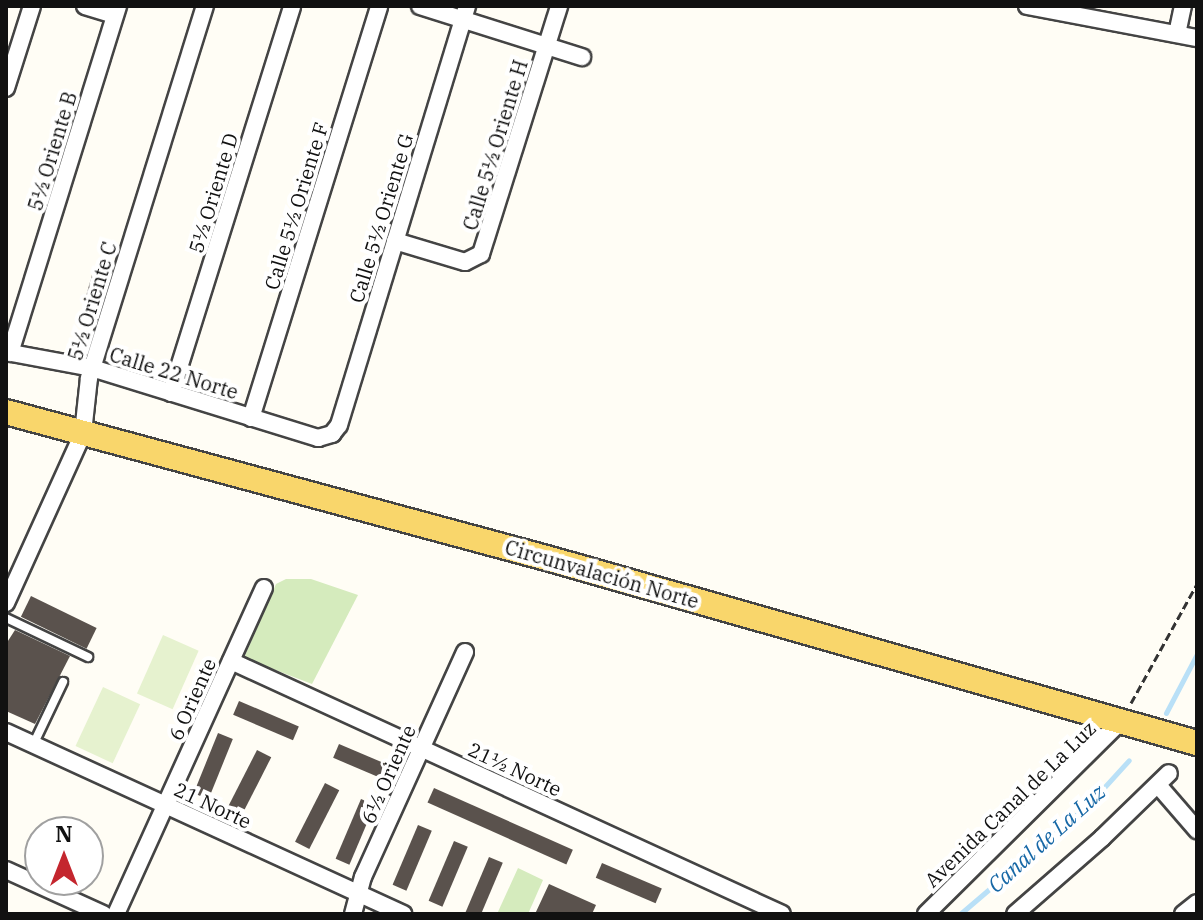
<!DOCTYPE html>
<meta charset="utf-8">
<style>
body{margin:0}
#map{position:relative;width:1203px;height:920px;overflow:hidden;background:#fffdf5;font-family:"IBM Plex Serif",serif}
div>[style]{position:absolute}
.green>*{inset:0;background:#d5ebbd}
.pitch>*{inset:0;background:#e6f2cf;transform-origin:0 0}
.stream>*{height:5px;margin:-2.5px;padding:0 2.5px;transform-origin:2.5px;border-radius:2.5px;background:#b9e0f7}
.building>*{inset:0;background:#5a524d;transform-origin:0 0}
.path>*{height:3px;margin-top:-1.5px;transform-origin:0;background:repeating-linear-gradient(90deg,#333 0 8px,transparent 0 12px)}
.roads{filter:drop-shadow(2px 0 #444) drop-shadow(-2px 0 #444) drop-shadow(0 2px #444) drop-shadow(0 -2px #444)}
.lane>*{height:8px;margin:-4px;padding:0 4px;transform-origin:4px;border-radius:4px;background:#fff}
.street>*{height:16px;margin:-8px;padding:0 8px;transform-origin:8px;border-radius:8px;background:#fff}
.primary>*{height:24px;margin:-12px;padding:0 12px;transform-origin:12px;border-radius:12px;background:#f9d66b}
span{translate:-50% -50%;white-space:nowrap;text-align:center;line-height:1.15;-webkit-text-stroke:8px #fff;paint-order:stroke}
.street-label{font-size:20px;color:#111}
.water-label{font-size:22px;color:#1768a6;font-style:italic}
.frame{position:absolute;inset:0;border:8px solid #111;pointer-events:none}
.north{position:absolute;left:24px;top:816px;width:80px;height:80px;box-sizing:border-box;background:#fff;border:2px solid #a0a0a0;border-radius:50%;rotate:0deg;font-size:22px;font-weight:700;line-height:32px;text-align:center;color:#111}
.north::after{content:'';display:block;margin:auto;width:28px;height:36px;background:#c4262e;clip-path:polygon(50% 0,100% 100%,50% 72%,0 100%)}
</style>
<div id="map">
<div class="green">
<div style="clip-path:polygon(286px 579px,311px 579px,358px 595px,312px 684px,244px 658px,276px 584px)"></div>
<div style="clip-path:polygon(518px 868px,543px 880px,528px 914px,497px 914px)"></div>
</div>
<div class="pitch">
<div style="left:163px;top:635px;width:39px;height:64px;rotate:24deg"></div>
<div style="left:103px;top:687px;width:41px;height:65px;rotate:25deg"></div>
</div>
<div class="stream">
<div style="left:1166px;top:713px;width:67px;rotate:-62.3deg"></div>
<div style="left:960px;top:914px;width:170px;rotate:-40.5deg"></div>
<div style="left:1089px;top:804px;width:59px;rotate:-47.7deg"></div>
</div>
<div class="building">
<div style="left:92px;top:275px;width:15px;height:31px;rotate:16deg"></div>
<div style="left:31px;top:596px;width:73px;height:23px;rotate:26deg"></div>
<div style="clip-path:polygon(15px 630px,70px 656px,35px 724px,6px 711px,6px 644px)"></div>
<div style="left:239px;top:701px;width:65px;height:15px;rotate:23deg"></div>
<div style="left:218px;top:733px;width:16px;height:65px;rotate:22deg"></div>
<div style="left:339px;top:744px;width:65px;height:15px;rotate:23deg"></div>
<div style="left:257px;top:750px;width:16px;height:66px;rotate:27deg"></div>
<div style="left:325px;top:783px;width:16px;height:66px;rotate:27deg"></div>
<div style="left:434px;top:788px;width:152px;height:16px;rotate:24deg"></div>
<div style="left:361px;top:799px;width:15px;height:65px;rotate:23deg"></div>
<div style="left:418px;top:825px;width:15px;height:65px;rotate:23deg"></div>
<div style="left:454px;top:841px;width:15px;height:65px;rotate:23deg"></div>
<div style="left:489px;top:857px;width:15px;height:63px;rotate:23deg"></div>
<div style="left:602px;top:863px;width:65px;height:16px;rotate:23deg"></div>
<div style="clip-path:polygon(549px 884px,596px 905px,592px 914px,535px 914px)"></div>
</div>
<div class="path">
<div style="left:1131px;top:703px;width:136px;rotate:-61deg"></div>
</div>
<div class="roads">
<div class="lane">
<div style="left:6px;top:618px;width:91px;rotate:25.4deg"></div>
<div style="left:33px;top:745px;width:70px;rotate:-64.5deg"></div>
</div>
<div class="street">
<div style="left:85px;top:6px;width:31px;rotate:17deg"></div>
<div style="left:420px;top:6px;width:170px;rotate:17.5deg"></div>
<div style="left:1027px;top:6px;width:173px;rotate:10.7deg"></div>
<div style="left:1177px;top:34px;width:29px;rotate:-78deg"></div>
<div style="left:6px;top:88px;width:86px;rotate:-72.4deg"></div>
<div style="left:395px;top:241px;width:73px;rotate:16.7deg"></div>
<div style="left:465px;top:262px;width:18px;rotate:-27deg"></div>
<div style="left:481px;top:254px;width:260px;rotate:-72.5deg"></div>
<div style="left:6px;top:352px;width:87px;rotate:10.5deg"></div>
<div style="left:92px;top:368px;width:237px;rotate:17.2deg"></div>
<div style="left:318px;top:438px;width:15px;rotate:-16deg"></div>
<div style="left:332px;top:434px;width:11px;rotate:-52deg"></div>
<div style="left:339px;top:425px;width:438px;rotate:-73deg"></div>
<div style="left:10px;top:353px;width:363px;rotate:-72.7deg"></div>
<div style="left:171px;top:393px;width:405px;rotate:-72.6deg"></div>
<div style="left:251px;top:418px;width:431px;rotate:-72.7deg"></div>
<div style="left:6px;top:603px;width:187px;rotate:-65.6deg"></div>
<div style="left:83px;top:433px;width:55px;rotate:-83.8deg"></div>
<div style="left:89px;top:378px;width:390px;rotate:-72.7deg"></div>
<div style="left:231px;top:661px;width:606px;rotate:24.66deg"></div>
<div style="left:6px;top:732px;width:437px;rotate:24.6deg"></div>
<div style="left:1158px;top:785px;width:60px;rotate:49.1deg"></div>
<div style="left:6px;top:870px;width:107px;rotate:24.4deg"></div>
<div style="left:116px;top:914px;width:358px;rotate:-65.6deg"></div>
<div style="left:353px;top:914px;width:38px;rotate:-75deg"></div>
<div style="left:363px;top:877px;width:247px;rotate:-65.6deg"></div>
<div style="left:926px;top:914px;width:274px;rotate:-44.7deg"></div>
<div style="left:1015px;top:914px;width:116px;rotate:-41.1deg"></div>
<div style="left:1102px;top:838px;width:93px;rotate:-44.1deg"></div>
<div style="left:1183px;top:914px;width:18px;rotate:-38deg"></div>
</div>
<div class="primary">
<div style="left:6px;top:412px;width:564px;rotate:15.12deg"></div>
<div style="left:550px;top:559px;width:673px;rotate:15.88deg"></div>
</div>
</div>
<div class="street-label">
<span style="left:495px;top:145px;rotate:-73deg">Calle 5½ Oriente H</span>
<span style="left:52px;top:151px;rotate:-73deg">5½ Oriente B</span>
<span style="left:213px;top:193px;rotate:-73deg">5½ Oriente D</span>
<span style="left:296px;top:206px;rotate:-73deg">Calle 5½ Oriente F</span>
<span style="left:381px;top:218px;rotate:-73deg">Calle 5½ Oriente G</span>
<span style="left:92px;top:301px;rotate:-73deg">5½ Oriente C</span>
<span style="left:174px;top:373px;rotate:17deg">Calle 22 Norte</span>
<span style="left:602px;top:574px;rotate:16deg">Circunvalación Norte</span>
<span style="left:192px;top:699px;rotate:-66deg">6 Oriente</span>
<span style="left:515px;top:769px;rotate:25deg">21½ Norte</span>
<span style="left:388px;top:774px;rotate:-66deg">6½ Oriente</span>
<span style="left:1010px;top:804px;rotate:-44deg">Avenida Canal de La Luz</span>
<span style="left:213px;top:805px;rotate:25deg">21 Norte</span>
</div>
<div class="water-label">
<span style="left:1046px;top:838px;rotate:-42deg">Canal de La Luz</span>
</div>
<div class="frame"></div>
<div class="north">N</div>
</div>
